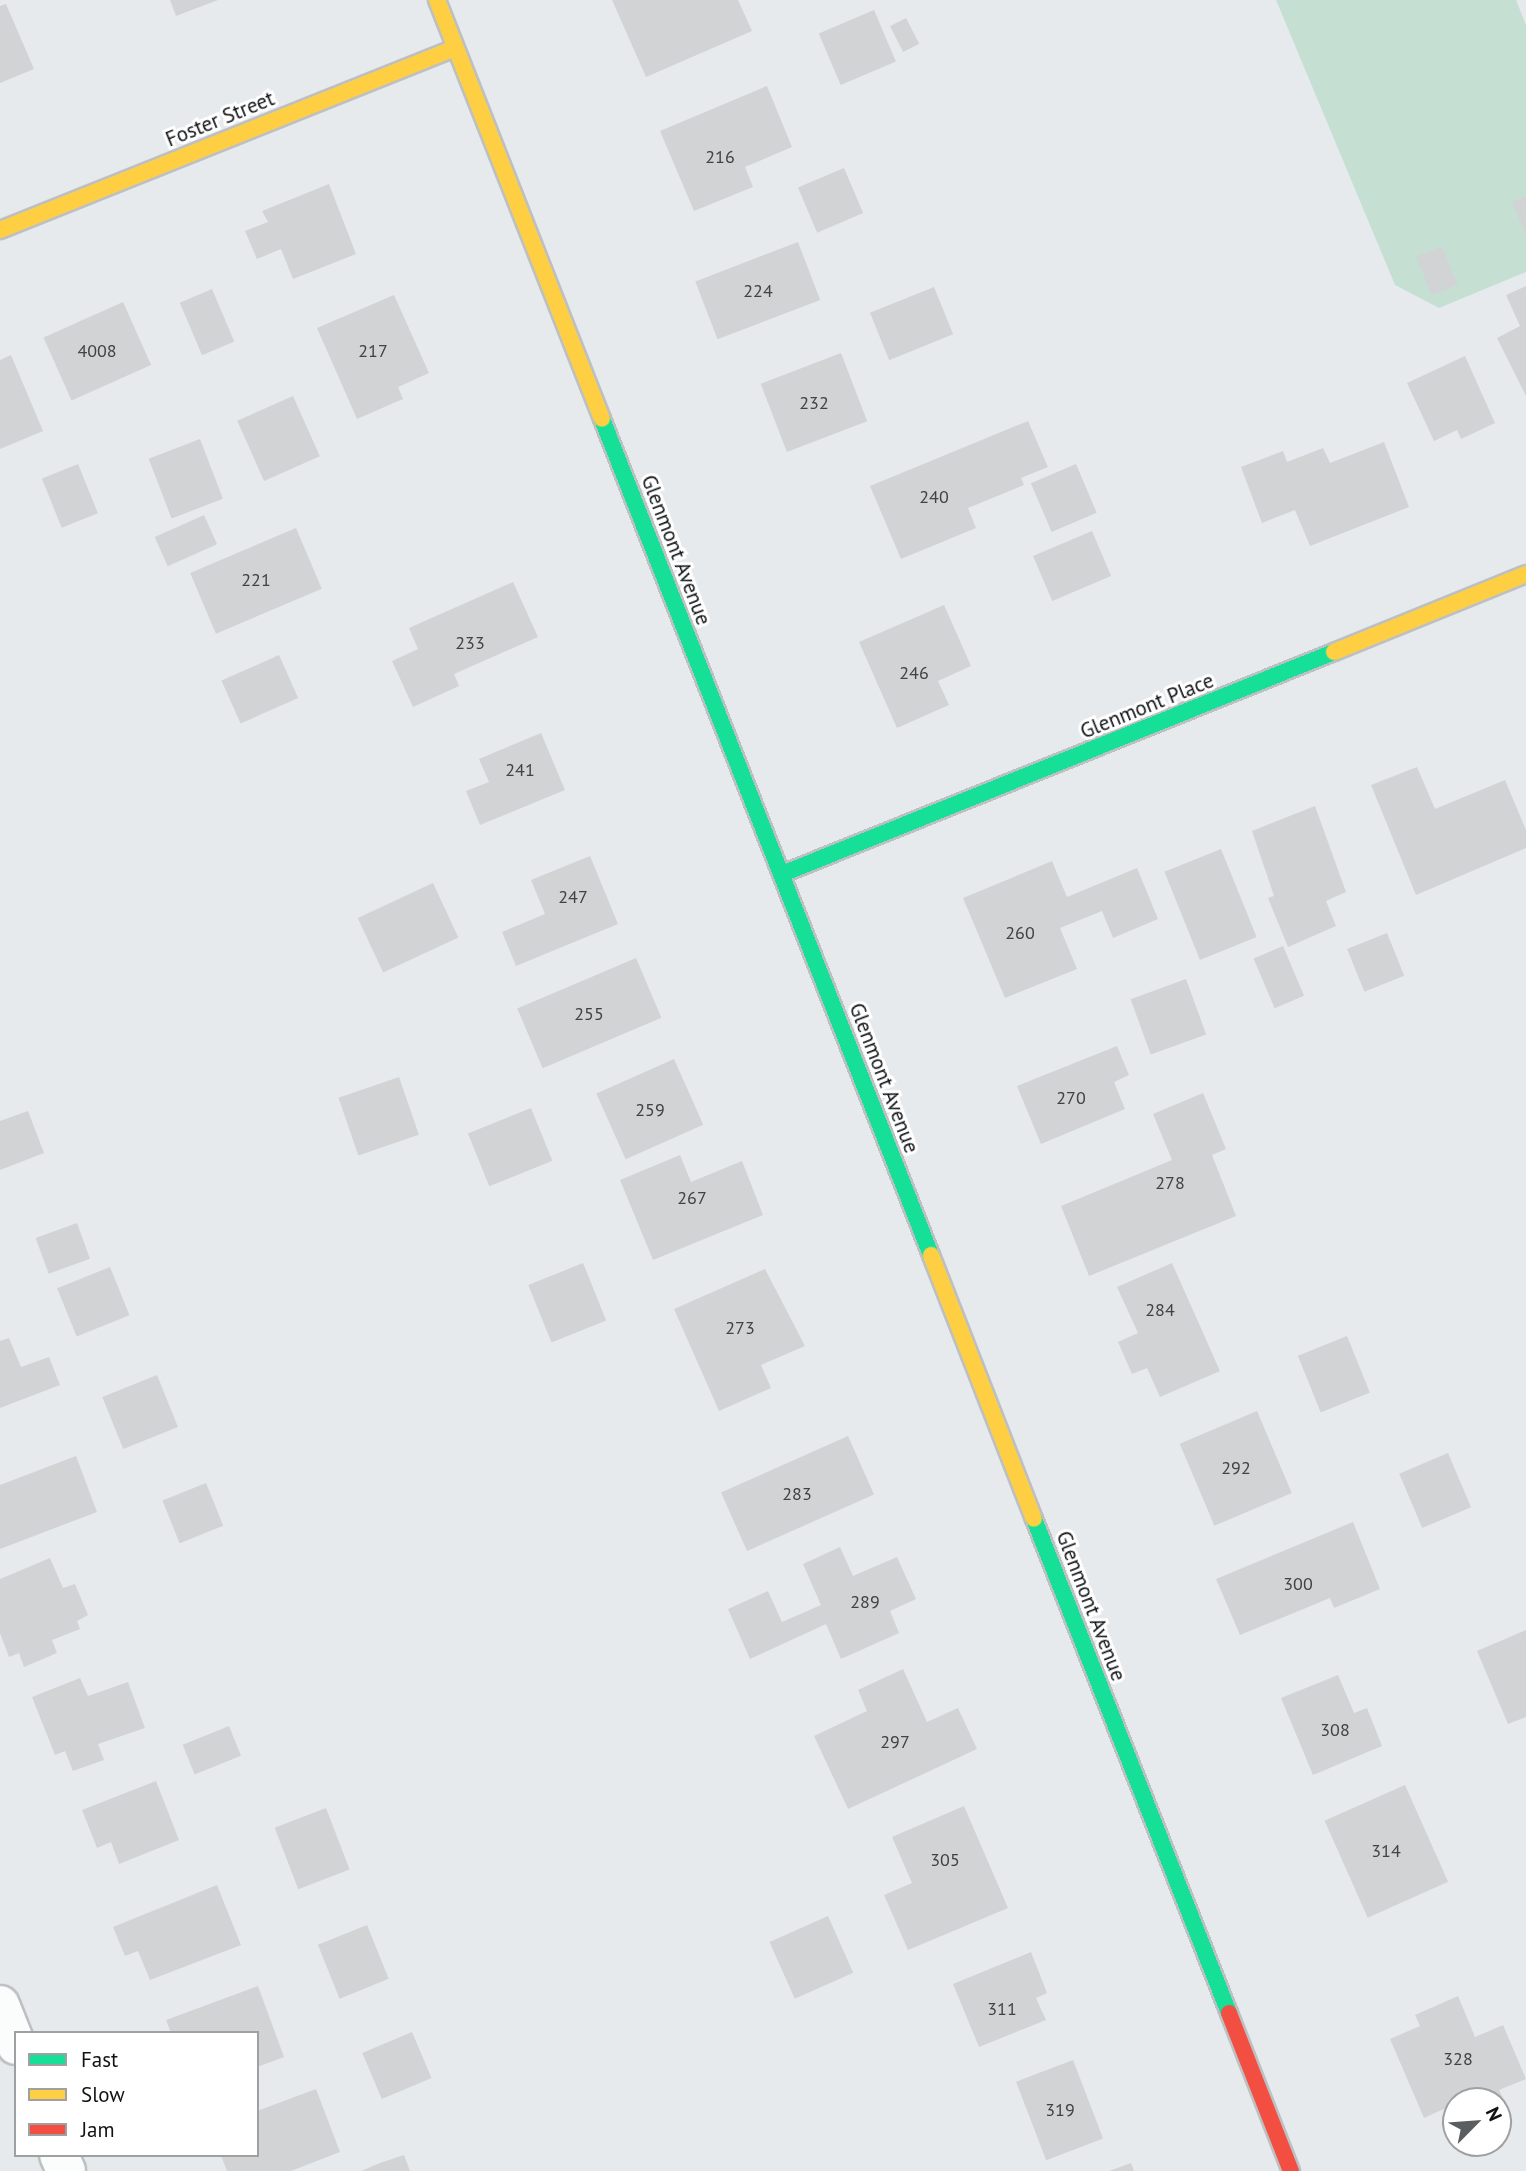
<!DOCTYPE html>
<style>
body{margin:0}
#map{position:relative;width:1526px;height:2171px;overflow:hidden;background:#e7eaed;font-family:"PT Sans",sans-serif}
div>[style]{position:absolute}
.green>*{inset:0;background:#c5e0d3}
.building>*{inset:0;background:#d1d3d5;transform-origin:0 0}
.roads{filter:drop-shadow(2px 0 #bdc0c2) drop-shadow(-2px 0 #bdc0c2) drop-shadow(0 2px #bdc0c2) drop-shadow(0 -2px #bdc0c2)}
.street>*{height:38px;margin:-19px;padding:0 19px;transform-origin:19px;border-radius:19px;background:#fbfcfc}
.fast>*{height:16px;margin:-8px;padding:0 8px;transform-origin:8px;border-radius:8px;background:#16e098}
.slow>*{height:16px;margin:-8px;padding:0 8px;transform-origin:8px;border-radius:8px;background:#ffcf43}
.jam>*{height:16px;margin:-8px;padding:0 8px;transform-origin:8px;border-radius:8px;background:#f24e42}
span{translate:-50% -50%;white-space:nowrap;text-align:center;line-height:1.15;-webkit-text-stroke:6px #fff;paint-order:stroke}
.number-label{font-size:18px;color:#404244}
.number-label span{-webkit-text-stroke-width:0}
.street-label{font-size:21px;color:#101214}
.legend{position:absolute;left:14px;top:2031px;width:245px;height:126px;box-sizing:border-box;background:#fff;border:2px solid #9fa0a1;margin:0;padding:9px 12px;list-style:none;font-size:21px;color:#101214}
.legend li{display:flex;align-items:center;gap:14px;height:35px}
.legend b{width:35px;border:2px solid #9fa0a1}
.north{position:absolute;left:1442px;top:2087px;width:70px;height:70px;box-sizing:border-box;background:#fff;border:2px solid #9fa0a1;border-radius:50%;rotate:65deg;font-size:19px;font-weight:700;line-height:28px;text-align:center;color:#101214}
.north::after{content:'';display:block;margin:auto;width:24px;height:32px;background:#5b5e60;clip-path:polygon(50% 0,100% 100%,50% 72%,0 100%)}
</style>
<div id="map">
<div class="green">
<div style="clip-path:polygon(1276px 0,1516px 0,1526px 25px,1526px 272px,1439px 308px,1395px 285px)"></div>
</div>
<div class="building">
<div style="clip-path:polygon(170px 0,218px 0,176px 16px)"></div>
<div style="clip-path:polygon(612px 0,738px 0,752px 31px,646px 77px)"></div>
<div style="clip-path:polygon(6px 4px,34px 69px,0 83px,0 6px)"></div>
<div style="left:874px;top:10px;width:56px;height:60px;rotate:67deg"></div>
<div style="left:906px;top:18px;width:29px;height:18px;rotate:63deg"></div>
<div style="clip-path:polygon(767px 86px,792px 147px,745px 167px,753px 187px,694px 211px,660px 131px)"></div>
<div style="left:844px;top:168px;width:49px;height:50px;rotate:67deg"></div>
<div style="clip-path:polygon(329px 184px,356px 254px,293px 279px,281px 249px,257px 259px,245px 231px,268px 222px,262px 211px)"></div>
<div style="clip-path:polygon(1526px 196px,1526px 236px,1512px 202px)"></div>
<div style="left:798px;top:242px;width:62px;height:110px;rotate:69deg"></div>
<div style="left:1442px;top:246px;width:42px;height:28px;rotate:68deg"></div>
<div style="clip-path:polygon(1526px 286px,1526px 396px,1497px 338px,1520px 326px,1506px 295px)"></div>
<div style="left:934px;top:287px;width:51px;height:69px;rotate:68deg"></div>
<div style="left:212px;top:289px;width:57px;height:35px;rotate:67deg"></div>
<div style="clip-path:polygon(394px 295px,429px 373px,398px 387px,403px 399px,357px 419px,317px 328px)"></div>
<div style="left:123px;top:302px;width:69px;height:87px;rotate:66deg"></div>
<div style="left:841px;top:353px;width:73px;height:86px;rotate:69deg"></div>
<div style="clip-path:polygon(11px 355px,43px 431px,0 449px,0 360px)"></div>
<div style="clip-path:polygon(1465px 356px,1495px 423px,1461px 439px,1457px 430px,1434px 441px,1407px 383px)"></div>
<div style="left:293px;top:396px;width:66px;height:61px;rotate:66deg"></div>
<div style="clip-path:polygon(1028px 421px,1048px 467px,1021px 478px,1024px 485px,968px 508px,976px 528px,901px 559px,870px 486px)"></div>
<div style="left:200px;top:439px;width:64px;height:55px;rotate:69deg"></div>
<div style="clip-path:polygon(1384px 442px,1409px 507px,1310px 546px,1295px 510px,1262px 523px,1241px 467px,1283px 451px,1287px 462px,1323px 448px,1330px 463px)"></div>
<div style="left:78px;top:464px;width:53px;height:39px;rotate:68deg"></div>
<div style="left:1076px;top:464px;width:53px;height:49px;rotate:67deg"></div>
<div style="left:204px;top:515px;width:32px;height:54px;rotate:66deg"></div>
<div style="left:296px;top:528px;width:66px;height:115px;rotate:67deg"></div>
<div style="left:1092px;top:531px;width:49px;height:64px;rotate:67deg"></div>
<div style="clip-path:polygon(513px 582px,538px 637px,454px 674px,459px 686px,413px 707px,392px 661px,418px 649px,409px 628px)"></div>
<div style="clip-path:polygon(944px 605px,971px 666px,938px 681px,949px 705px,897px 728px,859px 642px)"></div>
<div style="left:279px;top:655px;width:47px;height:63px;rotate:66deg"></div>
<div style="clip-path:polygon(541px 733px,565px 790px,480px 825px,466px 791px,489px 782px,479px 759px)"></div>
<div style="clip-path:polygon(1417px 767px,1435px 809px,1505px 780px,1526px 830px,1526px 848px,1416px 895px,1371px 785px)"></div>
<div style="clip-path:polygon(1315px 806px,1346px 892px,1326px 901px,1336px 926px,1288px 947px,1268px 898px,1274px 896px,1252px 831px)"></div>
<div style="left:1221px;top:849px;width:95px;height:61px;rotate:68deg"></div>
<div style="clip-path:polygon(590px 856px,618px 924px,516px 966px,502px 932px,545px 914px,531px 880px)"></div>
<div style="clip-path:polygon(1052px 861px,1067px 897px,1137px 868px,1158px 919px,1113px 938px,1102px 911px,1060px 928px,1077px 969px,1005px 998px,963px 898px)"></div>
<div style="left:433px;top:883px;width:60px;height:83px;rotate:65deg"></div>
<div style="left:1387px;top:933px;width:46px;height:43px;rotate:68deg"></div>
<div style="left:1283px;top:946px;width:54px;height:32px;rotate:67deg"></div>
<div style="left:636px;top:958px;width:65px;height:129px;rotate:67deg"></div>
<div style="left:1186px;top:979px;width:59px;height:59px;rotate:70deg"></div>
<div style="clip-path:polygon(1117px 1046px,1129px 1075px,1114px 1082px,1125px 1109px,1041px 1144px,1017px 1086px)"></div>
<div style="left:674px;top:1059px;width:72px;height:85px;rotate:66deg"></div>
<div style="left:399px;top:1077px;width:61px;height:64px;rotate:71deg"></div>
<div style="clip-path:polygon(1203px 1093px,1226px 1149px,1212px 1155px,1236px 1216px,1089px 1276px,1061px 1206px,1172px 1160px,1153px 1114px)"></div>
<div style="left:531px;top:1108px;width:57px;height:68px;rotate:68deg"></div>
<div style="clip-path:polygon(28px 1111px,44px 1153px,0 1170px,0 1121px)"></div>
<div style="clip-path:polygon(680px 1155px,691px 1182px,742px 1161px,763px 1215px,653px 1260px,620px 1180px)"></div>
<div style="left:77px;top:1223px;width:38px;height:44px;rotate:70deg"></div>
<div style="left:583px;top:1263px;width:62px;height:59px;rotate:68deg"></div>
<div style="clip-path:polygon(1172px 1263px,1220px 1371px,1160px 1397px,1147px 1368px,1132px 1374px,1118px 1342px,1138px 1333px,1117px 1287px)"></div>
<div style="left:110px;top:1267px;width:52px;height:57px;rotate:68deg"></div>
<div style="clip-path:polygon(765px 1269px,805px 1346px,761px 1365px,771px 1388px,719px 1411px,674px 1309px)"></div>
<div style="left:1347px;top:1336px;width:61px;height:53px;rotate:68deg"></div>
<div style="clip-path:polygon(9px 1338px,21px 1367px,49px 1357px,60px 1385px,0 1408px,0 1341px)"></div>
<div style="left:157px;top:1375px;width:56px;height:59px;rotate:68deg"></div>
<div style="left:1257px;top:1411px;width:89px;height:84px;rotate:67deg"></div>
<div style="left:848px;top:1436px;width:64px;height:139px;rotate:66deg"></div>
<div style="left:1448px;top:1453px;width:59px;height:53px;rotate:67deg"></div>
<div style="clip-path:polygon(76px 1456px,97px 1512px,0 1549px,0 1485px)"></div>
<div style="left:206px;top:1483px;width:46px;height:47px;rotate:68deg"></div>
<div style="clip-path:polygon(1353px 1522px,1380px 1589px,1334px 1608px,1330px 1598px,1240px 1635px,1216px 1579px)"></div>
<div style="clip-path:polygon(840px 1547px,853px 1576px,897px 1557px,916px 1599px,890px 1611px,899px 1633px,841px 1659px,826px 1624px,750px 1659px,728px 1609px,768px 1591px,782px 1622px,821px 1605px,803px 1564px)"></div>
<div style="clip-path:polygon(50px 1558px,63px 1588px,75px 1584px,88px 1615px,77px 1621px,80px 1629px,52px 1640px,57px 1653px,24px 1667px,19px 1653px,9px 1657px,0 1633px,0 1579px)"></div>
<div style="clip-path:polygon(1526px 1630px,1526px 1717px,1508px 1724px,1477px 1651px)"></div>
<div style="clip-path:polygon(903px 1669px,927px 1722px,958px 1708px,977px 1749px,848px 1809px,814px 1736px,867px 1711px,858px 1690px)"></div>
<div style="clip-path:polygon(1338px 1675px,1354px 1713px,1367px 1708px,1382px 1746px,1313px 1775px,1281px 1698px)"></div>
<div style="clip-path:polygon(80px 1678px,88px 1696px,128px 1682px,145px 1728px,98px 1744px,104px 1760px,73px 1771px,65px 1751px,55px 1755px,32px 1697px)"></div>
<div style="left:229px;top:1726px;width:32px;height:50px;rotate:68deg"></div>
<div style="clip-path:polygon(156px 1781px,179px 1840px,119px 1864px,111px 1842px,97px 1848px,82px 1810px)"></div>
<div style="left:1405px;top:1785px;width:106px;height:88px;rotate:66deg"></div>
<div style="clip-path:polygon(964px 1806px,1008px 1908px,908px 1950px,884px 1895px,912px 1883px,892px 1837px)"></div>
<div style="left:326px;top:1808px;width:66px;height:55px;rotate:69deg"></div>
<div style="clip-path:polygon(217px 1885px,241px 1945px,150px 1980px,138px 1951px,125px 1956px,113px 1927px)"></div>
<div style="left:828px;top:1916px;width:62px;height:64px;rotate:66deg"></div>
<div style="left:367px;top:1925px;width:58px;height:53px;rotate:68deg"></div>
<div style="clip-path:polygon(1031px 1952px,1047px 1993px,1036px 1998px,1046px 2020px,979px 2047px,953px 1984px)"></div>
<div style="clip-path:polygon(258px 1986px,284px 2057px,257px 2067px,257px 2033px,171px 2033px,166px 2020px)"></div>
<div style="clip-path:polygon(1458px 1996px,1475px 2037px,1503px 2025px,1526px 2079px,1499px 2090px,1507px 2106px,1498px 2110px,1498px 2101px,1456px 2101px,1456px 2127px,1448px 2107px,1424px 2118px,1390px 2039px,1420px 2026px,1415px 2015px)"></div>
<div style="left:412px;top:2032px;width:50px;height:54px;rotate:67deg"></div>
<div style="left:1073px;top:2060px;width:84px;height:61px;rotate:69deg"></div>
<div style="clip-path:polygon(316px 2089px,340px 2152px,291px 2171px,227px 2171px,221px 2155px,257px 2155px,257px 2111px)"></div>
<div style="clip-path:polygon(404px 2155px,410px 2171px,361px 2171px,380px 2163px)"></div>
<div style="clip-path:polygon(1131px 2163px,1134px 2171px,1109px 2171px)"></div>
</div>
<div class="roads">
<div class="street">
<div style="left:0;top:2005px;width:43px;rotate:68.2deg"></div>
<div style="left:59px;top:2155px;width:17px;rotate:66deg"></div>
</div>
<div class="fast">
<div style="left:602px;top:419px;width:898px;rotate:68.52deg"></div>
<div style="left:782px;top:874px;width:595px;rotate:-21.91deg"></div>
<div style="left:1034px;top:1519px;width:531px;rotate:68.46deg"></div>
</div>
<div class="slow">
<div style="left:437px;top:0;width:450px;rotate:68.5deg"></div>
<div style="left:0;top:230px;width:490px;rotate:-21.8deg"></div>
<div style="left:1334px;top:652px;width:207px;rotate:-22.1deg"></div>
<div style="left:931px;top:1255px;width:283px;rotate:68.7deg"></div>
</div>
<div class="jam">
<div style="left:1229px;top:2013px;width:170px;rotate:68.6deg"></div>
</div>
</div>
<div class="number-label">
<span style="left:720px;top:157px">216</span>
<span style="left:758px;top:291px">224</span>
<span style="left:97px;top:351px">4008</span>
<span style="left:373px;top:351px">217</span>
<span style="left:814px;top:403px">232</span>
<span style="left:934px;top:497px">240</span>
<span style="left:256px;top:580px">221</span>
<span style="left:470px;top:643px">233</span>
<span style="left:914px;top:673px">246</span>
<span style="left:520px;top:770px">241</span>
<span style="left:573px;top:897px">247</span>
<span style="left:1020px;top:933px">260</span>
<span style="left:589px;top:1014px">255</span>
<span style="left:1071px;top:1098px">270</span>
<span style="left:650px;top:1110px">259</span>
<span style="left:1170px;top:1183px">278</span>
<span style="left:692px;top:1198px">267</span>
<span style="left:1160px;top:1310px">284</span>
<span style="left:740px;top:1328px">273</span>
<span style="left:1236px;top:1468px">292</span>
<span style="left:797px;top:1494px">283</span>
<span style="left:1298px;top:1584px">300</span>
<span style="left:865px;top:1602px">289</span>
<span style="left:1335px;top:1730px">308</span>
<span style="left:895px;top:1742px">297</span>
<span style="left:1386px;top:1851px">314</span>
<span style="left:945px;top:1860px">305</span>
<span style="left:1002px;top:2009px">311</span>
<span style="left:1458px;top:2059px">328</span>
<span style="left:1060px;top:2110px">319</span>
</div>
<div class="street-label">
<span style="left:220px;top:119px;rotate:-22deg">Foster Street</span>
<span style="left:676px;top:550px;rotate:69deg">Glenmont Avenue</span>
<span style="left:1147px;top:706px;rotate:-22deg">Glenmont Place</span>
<span style="left:884px;top:1078px;rotate:69deg">Glenmont Avenue</span>
<span style="left:1091px;top:1606px;rotate:69deg">Glenmont Avenue</span>
</div>
<ul class="legend">
<li><b style="height:9px;background:#16e098"></b>Fast</li>
<li><b style="height:9px;background:#ffcf43"></b>Slow</li>
<li><b style="height:9px;background:#f24e42"></b>Jam</li>
</ul>
<div class="north">N</div>
</div>
